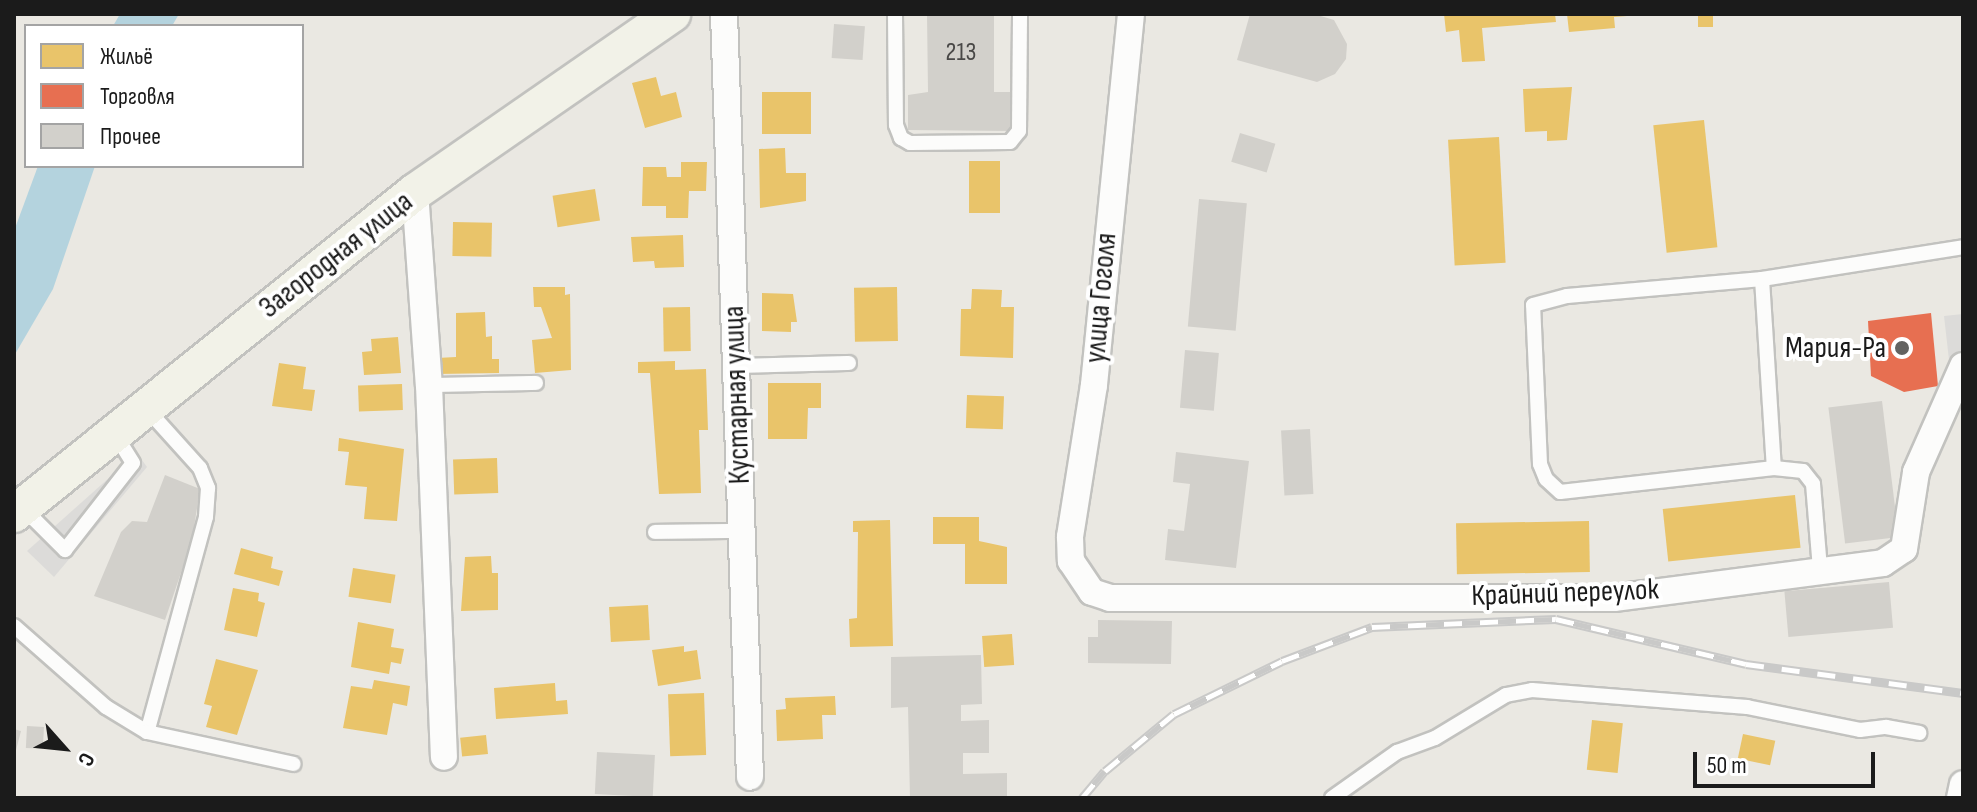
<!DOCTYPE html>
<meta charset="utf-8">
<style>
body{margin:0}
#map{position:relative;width:1977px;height:812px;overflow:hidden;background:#eae8e2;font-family:"Sofia Sans Condensed",sans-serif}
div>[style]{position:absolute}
.parking>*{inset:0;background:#dcdbd9}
.water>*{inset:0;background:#b4d3de}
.homes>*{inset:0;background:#e9c46a;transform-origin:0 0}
.shops>*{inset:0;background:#e76f51}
.building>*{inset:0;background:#d2d0cb;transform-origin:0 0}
.roads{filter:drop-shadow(2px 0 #c2c2bf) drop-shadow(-2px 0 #c2c2bf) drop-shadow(0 2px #c2c2bf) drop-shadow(0 -2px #c2c2bf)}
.lane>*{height:14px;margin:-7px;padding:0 7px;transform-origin:7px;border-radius:7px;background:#fcfcfb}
.street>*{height:26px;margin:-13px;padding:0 13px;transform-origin:13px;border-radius:13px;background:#fcfcfb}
.secondary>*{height:36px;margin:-18px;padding:0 18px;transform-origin:18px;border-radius:18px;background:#f2f2e8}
.rail>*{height:9px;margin-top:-4.5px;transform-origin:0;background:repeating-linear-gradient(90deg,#fff 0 18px,#c9c9c8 0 36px);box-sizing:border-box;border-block:2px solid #c9c9c8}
.dots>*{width:22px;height:22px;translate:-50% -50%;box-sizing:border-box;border:4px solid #fff;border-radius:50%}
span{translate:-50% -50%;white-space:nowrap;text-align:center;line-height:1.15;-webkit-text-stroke:8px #fff;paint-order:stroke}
.number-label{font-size:26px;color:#494847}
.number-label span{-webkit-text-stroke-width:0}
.street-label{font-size:30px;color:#1b1b1b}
.poi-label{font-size:30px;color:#1b1b1b}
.right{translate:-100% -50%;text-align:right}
.frame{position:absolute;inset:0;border:16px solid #1b1b1b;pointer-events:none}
.legend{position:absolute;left:24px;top:24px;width:280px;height:144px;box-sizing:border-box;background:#fff;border:2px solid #a4a4a4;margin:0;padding:10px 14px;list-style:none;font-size:24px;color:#1b1b1b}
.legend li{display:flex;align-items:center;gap:16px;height:40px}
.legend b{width:40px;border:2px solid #a4a4a4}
.north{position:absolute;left:24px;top:708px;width:80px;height:80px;-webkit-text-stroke:6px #fff;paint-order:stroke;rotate:117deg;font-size:22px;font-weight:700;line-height:32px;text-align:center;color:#1b1b1b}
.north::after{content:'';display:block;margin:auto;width:28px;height:36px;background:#1b1b1b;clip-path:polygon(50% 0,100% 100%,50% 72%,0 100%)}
.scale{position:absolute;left:1693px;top:752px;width:182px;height:36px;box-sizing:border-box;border:4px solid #1b1b1b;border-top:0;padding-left:10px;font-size:24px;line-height:28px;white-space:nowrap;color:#1b1b1b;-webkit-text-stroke:6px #fff;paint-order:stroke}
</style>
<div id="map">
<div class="parking">
<div style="clip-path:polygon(1963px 314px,1963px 394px,1953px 395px,1944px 316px)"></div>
<div style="clip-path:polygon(137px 453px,147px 467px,54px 577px,27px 551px)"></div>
</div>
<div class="water">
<div style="clip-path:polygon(120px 14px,179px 14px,172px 26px,113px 26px)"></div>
<div style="clip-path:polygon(38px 166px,95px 166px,53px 289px,14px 356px,14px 231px)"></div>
</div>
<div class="homes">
<div style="clip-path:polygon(1444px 14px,1555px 14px,1556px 22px,1482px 28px,1485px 61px,1462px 62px,1459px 30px,1446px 32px)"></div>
<div style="clip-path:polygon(1567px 14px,1627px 14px,1627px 16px,1614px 17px,1615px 28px,1569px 32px)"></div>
<div style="left:1698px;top:14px;width:15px;height:13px"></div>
<div style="clip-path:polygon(656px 77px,661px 96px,676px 92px,682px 117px,645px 128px,632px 83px)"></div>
<div style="clip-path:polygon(1572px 87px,1567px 140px,1547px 141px,1547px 131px,1525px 132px,1523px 89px)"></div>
<div style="left:762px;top:92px;width:49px;height:42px"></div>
<div style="left:1704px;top:120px;width:128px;height:51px;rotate:84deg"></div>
<div style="left:1499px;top:137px;width:126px;height:51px;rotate:87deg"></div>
<div style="clip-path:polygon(785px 148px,786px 173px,806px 173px,806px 201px,760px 208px,759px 149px)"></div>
<div style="left:969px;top:161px;width:31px;height:52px"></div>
<div style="clip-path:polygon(681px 162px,707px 162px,706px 191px,689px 191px,688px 218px,666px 218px,666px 206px,642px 206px,643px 167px,666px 167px,667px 177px,681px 177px)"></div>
<div style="left:595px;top:189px;width:32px;height:43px;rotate:81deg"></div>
<div style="left:453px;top:222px;width:39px;height:34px;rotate:1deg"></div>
<div style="clip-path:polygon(683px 235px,684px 267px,655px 268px,654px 261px,633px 262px,631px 237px)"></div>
<div style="clip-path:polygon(533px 287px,565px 287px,565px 295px,570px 294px,571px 370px,535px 373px,532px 340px,552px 338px,541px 307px,534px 307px)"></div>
<div style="left:897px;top:287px;width:54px;height:43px;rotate:89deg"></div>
<div style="clip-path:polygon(972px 289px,1002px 290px,1001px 307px,1014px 307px,1013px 358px,960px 356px,961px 309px,971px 309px)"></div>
<div style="clip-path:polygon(762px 293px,793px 294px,797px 322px,791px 322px,791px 332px,762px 331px)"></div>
<div style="left:690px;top:307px;width:44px;height:27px;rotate:89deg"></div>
<div style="clip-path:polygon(485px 312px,486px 337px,492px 336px,492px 359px,499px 359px,499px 373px,437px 374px,437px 358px,456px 357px,456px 313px)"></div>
<div style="clip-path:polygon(398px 337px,401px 373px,364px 375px,362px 352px,372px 351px,371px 339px)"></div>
<div style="clip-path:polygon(675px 361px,675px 370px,706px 369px,708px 430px,699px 430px,701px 493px,659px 494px,650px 373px,638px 373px,638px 362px)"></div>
<div style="clip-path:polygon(279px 363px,306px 367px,303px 389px,315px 390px,312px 411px,272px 406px)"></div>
<div style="clip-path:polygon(768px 383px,821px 383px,821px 408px,808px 408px,807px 439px,768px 439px)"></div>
<div style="left:402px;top:384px;width:26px;height:44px;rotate:88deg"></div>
<div style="left:967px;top:395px;width:37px;height:33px;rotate:2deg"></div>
<div style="clip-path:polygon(339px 438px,404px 449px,397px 521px,364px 519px,367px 487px,345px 485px,349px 452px,338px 451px)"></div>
<div style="left:497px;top:458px;width:35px;height:44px;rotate:88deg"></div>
<div style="left:1795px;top:495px;width:53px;height:133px;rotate:84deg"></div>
<div style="clip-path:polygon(933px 517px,979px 517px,979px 541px,1007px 547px,1007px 584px,965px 584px,965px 544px,933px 544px)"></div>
<div style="clip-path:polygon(890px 520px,893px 646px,850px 647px,849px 619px,857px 618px,858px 532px,853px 532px,853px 521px)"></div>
<div style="left:1589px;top:521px;width:51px;height:133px;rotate:89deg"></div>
<div style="clip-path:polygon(241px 548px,273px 557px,271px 568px,283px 571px,279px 586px,234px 574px)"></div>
<div style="clip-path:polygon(491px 556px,492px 573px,498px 573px,498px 610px,461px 611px,465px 557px)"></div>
<div style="left:353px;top:568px;width:43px;height:29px;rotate:9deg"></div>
<div style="clip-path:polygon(233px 588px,259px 593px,258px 601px,265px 603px,257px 637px,224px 630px)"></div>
<div style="left:648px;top:605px;width:35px;height:39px;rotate:87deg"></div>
<div style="clip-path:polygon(358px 622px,394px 629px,391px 647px,404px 649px,401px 664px,391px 662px,389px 674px,351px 667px)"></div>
<div style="left:1012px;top:634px;width:31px;height:30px;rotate:86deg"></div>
<div style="clip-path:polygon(684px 646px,684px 652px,697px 650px,701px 679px,658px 686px,652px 650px)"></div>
<div style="clip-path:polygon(216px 659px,258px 670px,237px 735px,206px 727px,212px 706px,204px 704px)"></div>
<div style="clip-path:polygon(374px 680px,410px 686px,407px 706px,393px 703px,387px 735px,343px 728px,351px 686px,372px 689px)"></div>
<div style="clip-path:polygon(555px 683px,556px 701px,567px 700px,568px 714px,496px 719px,494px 688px)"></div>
<div style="left:704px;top:693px;width:62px;height:36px;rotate:88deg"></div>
<div style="clip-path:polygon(835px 696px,836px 715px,822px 715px,823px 739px,777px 741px,776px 710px,786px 709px,785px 698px)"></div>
<div style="left:1592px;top:720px;width:31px;height:50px;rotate:6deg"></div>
<div style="left:1743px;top:734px;width:33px;height:25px;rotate:12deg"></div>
<div style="left:486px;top:735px;width:19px;height:26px;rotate:84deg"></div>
</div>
<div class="shops">
<div style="clip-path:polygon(1931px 313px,1938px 386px,1904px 392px,1871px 376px,1868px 321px)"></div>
</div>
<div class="building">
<div style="clip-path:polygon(927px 14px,994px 14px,994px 92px,1012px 92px,1012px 131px,908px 130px,908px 95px,928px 92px)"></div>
<div style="clip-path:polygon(1250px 14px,1314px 14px,1334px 20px,1347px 44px,1346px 59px,1335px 74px,1317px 82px,1237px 60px)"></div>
<div style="left:834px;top:24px;width:31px;height:34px;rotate:4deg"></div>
<div style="left:1240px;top:133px;width:37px;height:30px;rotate:17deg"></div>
<div style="left:1199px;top:199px;width:48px;height:128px;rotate:5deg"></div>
<div style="left:1185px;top:350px;width:34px;height:58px;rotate:5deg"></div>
<div style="left:1882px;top:401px;width:137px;height:54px;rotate:83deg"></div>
<div style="left:1310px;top:429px;width:65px;height:29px;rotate:87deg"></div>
<div style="clip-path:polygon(1176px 452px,1249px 461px,1236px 568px,1165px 560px,1168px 529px,1184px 531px,1190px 484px,1173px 482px)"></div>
<div style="clip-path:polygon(165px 475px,200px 489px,192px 540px,165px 620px,94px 596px,121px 532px,132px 521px,147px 522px)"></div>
<div style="left:1889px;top:582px;width:46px;height:105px;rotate:85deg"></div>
<div style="clip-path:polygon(1098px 620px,1172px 621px,1171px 664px,1088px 663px,1088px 637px,1098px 637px)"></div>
<div style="clip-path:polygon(981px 655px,982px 704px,961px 705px,961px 721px,989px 720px,989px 753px,963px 753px,963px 774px,1007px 773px,1007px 798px,910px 798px,908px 707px,891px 708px,891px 657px)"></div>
<div style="left:27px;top:726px;width:17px;height:22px;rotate:3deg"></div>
<div style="clip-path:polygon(14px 729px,21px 731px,15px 754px,14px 753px)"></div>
<div style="left:597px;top:752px;width:58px;height:42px;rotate:3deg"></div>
</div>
<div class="roads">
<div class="lane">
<div style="left:895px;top:14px;width:111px;rotate:89.5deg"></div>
<div style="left:896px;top:125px;width:14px;rotate:69deg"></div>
<div style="left:901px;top:138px;width:10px;rotate:29deg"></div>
<div style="left:910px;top:143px;width:100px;rotate:-0.6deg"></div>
<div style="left:1010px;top:142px;width:14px;rotate:-51deg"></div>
<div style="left:1019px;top:131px;width:117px;rotate:-89.5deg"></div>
<div style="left:1762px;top:279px;width:189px;rotate:86.4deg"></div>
<div style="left:1774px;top:468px;width:215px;rotate:173.6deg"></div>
<div style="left:1560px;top:492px;width:19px;rotate:-137deg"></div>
<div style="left:1546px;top:479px;width:16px;rotate:-112deg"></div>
<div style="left:1540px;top:464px;width:159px;rotate:-92.5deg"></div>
<div style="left:1533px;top:305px;width:35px;rotate:-15deg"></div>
<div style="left:1567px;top:296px;width:196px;rotate:-5deg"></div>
<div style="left:1762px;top:279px;width:204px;rotate:-9deg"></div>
<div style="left:736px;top:366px;width:113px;rotate:-1.5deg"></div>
<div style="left:429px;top:385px;width:107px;rotate:-1.1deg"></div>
<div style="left:145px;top:407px;width:82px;rotate:48deg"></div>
<div style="left:200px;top:468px;width:22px;rotate:68deg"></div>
<div style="left:208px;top:488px;width:29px;rotate:94deg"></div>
<div style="left:206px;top:517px;width:223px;rotate:105.3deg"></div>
<div style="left:1774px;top:468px;width:29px;rotate:6deg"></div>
<div style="left:1803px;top:471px;width:16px;rotate:52deg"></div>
<div style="left:1813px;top:484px;width:85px;rotate:85.3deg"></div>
<div style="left:22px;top:507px;width:61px;rotate:45deg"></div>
<div style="left:65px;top:550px;width:110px;rotate:-52deg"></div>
<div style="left:133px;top:463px;width:36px;rotate:-122deg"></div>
<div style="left:655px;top:532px;width:86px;rotate:-0.7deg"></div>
<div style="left:14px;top:626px;width:123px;rotate:41.4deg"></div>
<div style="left:106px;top:707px;width:48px;rotate:31.4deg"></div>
<div style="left:147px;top:732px;width:150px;rotate:12.3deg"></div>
<div style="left:1332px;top:798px;width:80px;rotate:-35.3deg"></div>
<div style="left:1397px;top:752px;width:40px;rotate:-20.2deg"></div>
<div style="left:1435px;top:738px;width:83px;rotate:-31.2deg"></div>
<div style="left:1506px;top:695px;width:26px;rotate:-11deg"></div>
<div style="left:1532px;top:690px;width:216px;rotate:4.5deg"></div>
<div style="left:1747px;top:707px;width:115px;rotate:11.5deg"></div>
<div style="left:1860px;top:730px;width:26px;rotate:-7deg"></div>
<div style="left:1886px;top:727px;width:34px;rotate:10deg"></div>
</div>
<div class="street">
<div style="left:724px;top:14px;width:763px;rotate:88.05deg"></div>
<div style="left:1131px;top:14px;width:373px;rotate:95.7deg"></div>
<div style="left:1094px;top:385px;width:154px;rotate:99deg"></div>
<div style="left:1070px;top:537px;width:24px;rotate:88deg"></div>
<div style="left:1071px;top:561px;width:37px;rotate:56deg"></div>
<div style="left:1092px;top:592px;width:19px;rotate:18deg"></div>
<div style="left:1110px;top:598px;width:504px"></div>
<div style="left:1614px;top:598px;width:271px;rotate:-7.4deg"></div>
<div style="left:1883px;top:563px;width:25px;rotate:-34deg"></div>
<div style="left:1904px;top:549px;width:78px;rotate:-81.1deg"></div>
<div style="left:1916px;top:472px;width:116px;rotate:-66.1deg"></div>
<div style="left:415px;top:192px;width:194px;rotate:85.9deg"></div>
<div style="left:429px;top:385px;width:372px;rotate:87.7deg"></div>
<div style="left:1960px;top:798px;width:14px;rotate:-78deg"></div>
</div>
<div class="secondary">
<div style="left:14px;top:514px;width:514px;rotate:-38.76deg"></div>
<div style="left:415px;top:192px;width:313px;rotate:-34.7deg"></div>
</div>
</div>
<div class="rail">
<div style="left:1082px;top:798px;width:35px;rotate:-50deg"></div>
<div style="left:1105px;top:771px;width:89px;rotate:-39.6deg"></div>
<div style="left:1174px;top:714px;width:120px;rotate:-26.1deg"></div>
<div style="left:1282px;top:661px;width:96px;rotate:-20.7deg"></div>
<div style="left:1372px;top:627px;width:184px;rotate:-2.5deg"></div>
<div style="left:1556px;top:619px;width:195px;rotate:13.3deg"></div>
<div style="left:1746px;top:664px;width:219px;rotate:7.6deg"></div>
</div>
<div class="dots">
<div style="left:1902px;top:348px;background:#636361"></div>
</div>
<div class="number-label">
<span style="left:961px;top:53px">213</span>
</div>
<div class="street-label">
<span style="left:336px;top:255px;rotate:-38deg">Загородная улица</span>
<span style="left:1101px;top:298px;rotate:-85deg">улица Гоголя</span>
<span style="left:737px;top:395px;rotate:-92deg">Кустарная улица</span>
<span style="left:1565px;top:593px;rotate:-2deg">Крайний переулок</span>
</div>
<div class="poi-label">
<span class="right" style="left:1886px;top:348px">Мария-Ра</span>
</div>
<div class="frame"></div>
<ul class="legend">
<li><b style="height:22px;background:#e9c46a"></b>Жильё</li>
<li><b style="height:22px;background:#e76f51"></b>Торговля</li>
<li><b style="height:22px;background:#d2d0cb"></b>Прочее</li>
</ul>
<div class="north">С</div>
<div class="scale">50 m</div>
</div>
